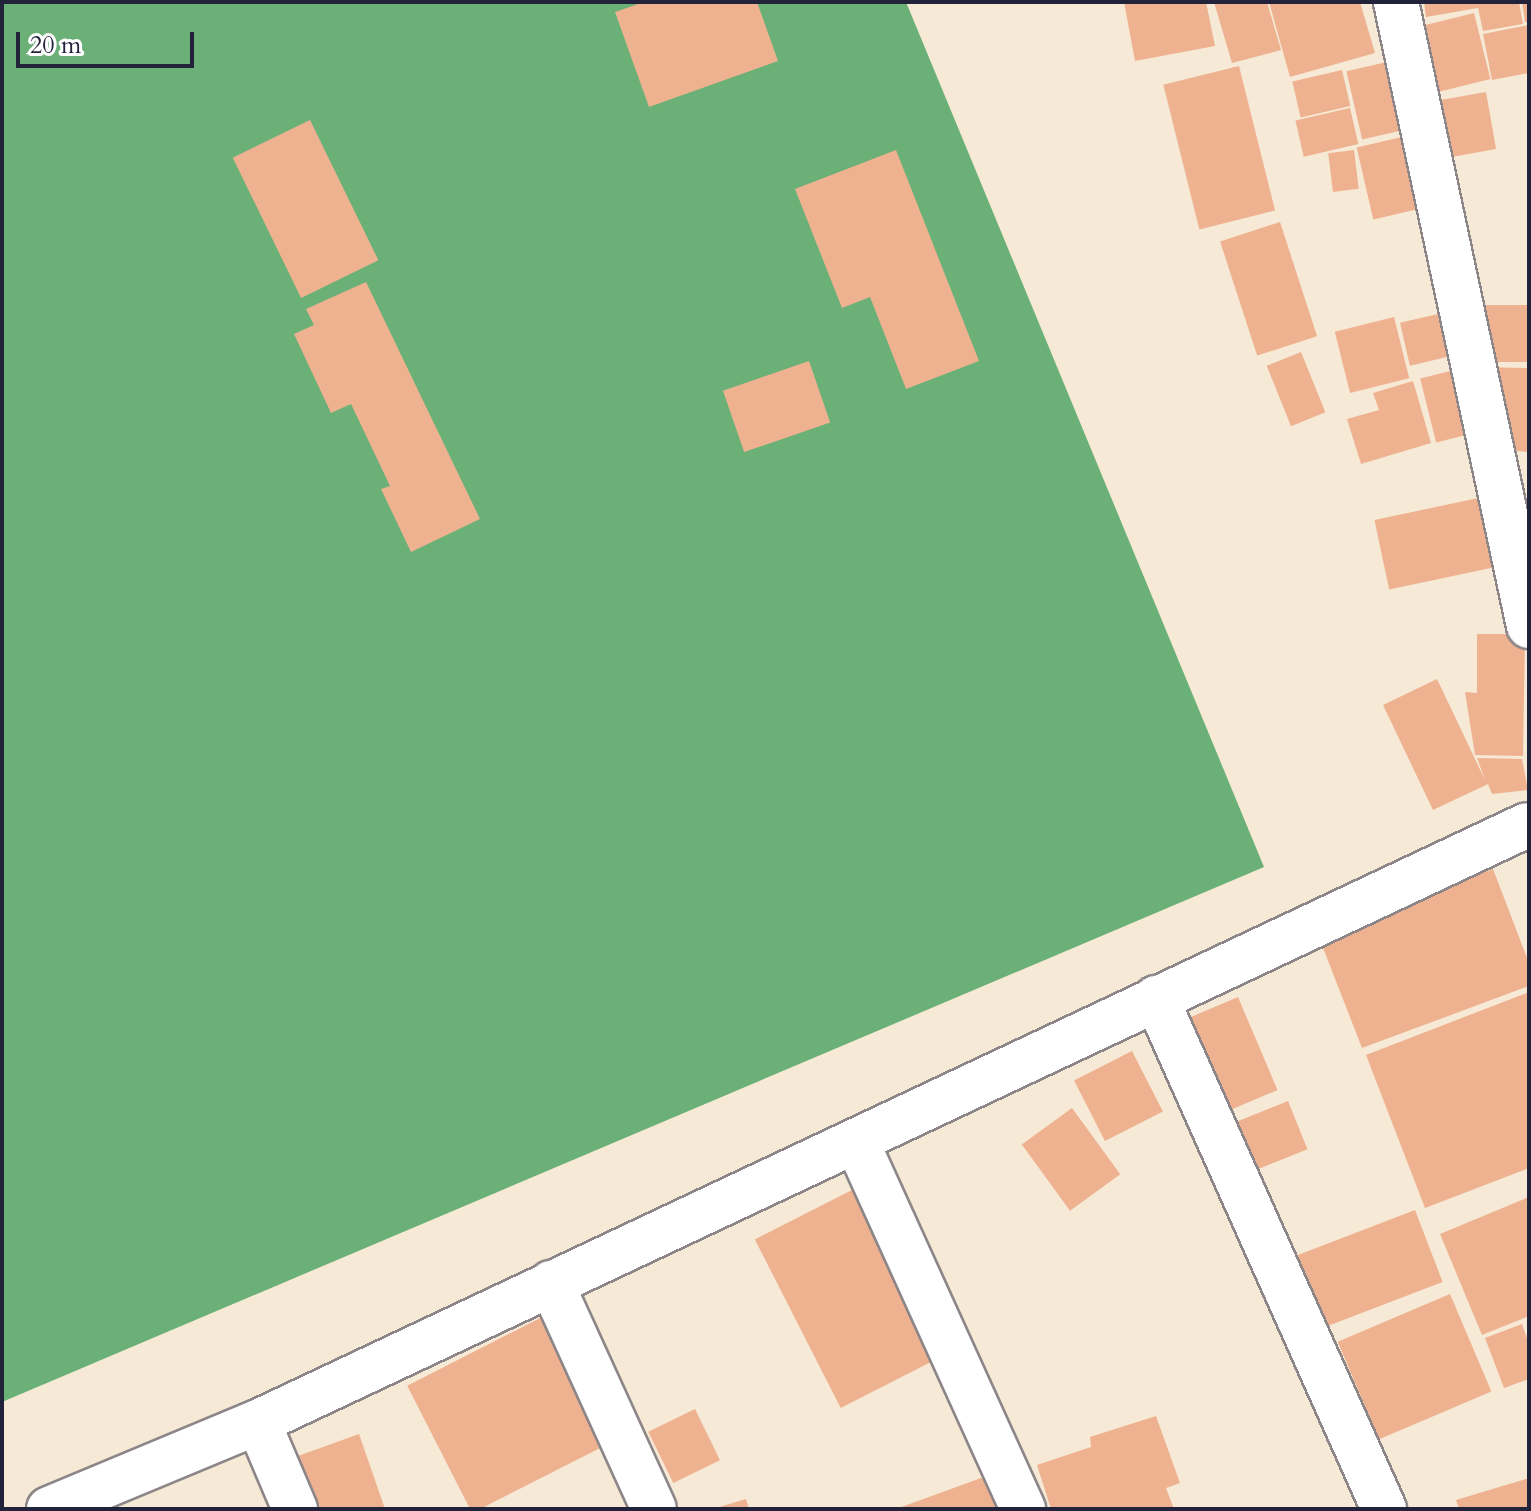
<!DOCTYPE html>
<style>
body{margin:0}
#map{position:relative;width:1531px;height:1511px;overflow:hidden;background:#f6e9d5;font-family:Cardo,serif}
div>[style]{position:absolute}
.forest>*{inset:0;background:#6bb076}
.building>*{inset:0;background:#eeb291;transform-origin:0 0}
.roads{filter:drop-shadow(2px 0 #8c8688) drop-shadow(-2px 0 #8c8688) drop-shadow(0 2px #8c8688) drop-shadow(0 -2px #8c8688)}
.minor>*{height:44px;margin:-22px;padding:0 22px;transform-origin:22px;border-radius:22px;background:#fff}
span{translate:-50% -50%;white-space:nowrap;text-align:center;line-height:1.15;-webkit-text-stroke:6px #fff;paint-order:stroke}
.frame{position:absolute;inset:0;border:4px solid #22223b;pointer-events:none}
.scale{position:absolute;left:16px;top:32px;width:178px;height:36px;box-sizing:border-box;border:4px solid #22223b;border-top:0;padding-left:10px;font-size:24px;line-height:28px;white-space:nowrap;color:#22223b;-webkit-text-stroke:6px #fff;paint-order:stroke}
</style>
<div id="map">
<div class="forest">
<div style="clip-path:polygon(2px 2px,906px 2px,1264px 867px,2px 1402px)"></div>
</div>
<div class="building">
<div style="clip-path:polygon(644px 2px,757px 2px,778px 61px,649px 107px,615px 12px)"></div>
<div style="clip-path:polygon(1124px 2px,1206px 2px,1215px 46px,1135px 61px)"></div>
<div style="clip-path:polygon(1214px 2px,1267px 2px,1281px 50px,1232px 63px)"></div>
<div style="clip-path:polygon(1269px 2px,1360px 2px,1375px 53px,1290px 77px)"></div>
<div style="clip-path:polygon(1424px 2px,1519px 2px,1523px 24px,1483px 31px,1478px 8px,1426px 17px)"></div>
<div style="clip-path:polygon(1522px 2px,1529px 2px,1529px 22px,1525px 22px)"></div>
<div style="left:1474px;top:13px;width:68px;height:53px;rotate:76deg"></div>
<div style="clip-path:polygon(1529px 25px,1529px 73px,1492px 80px,1483px 34px)"></div>
<div style="left:1400px;top:59px;width:70px;height:55px;rotate:77deg"></div>
<div style="left:1239px;top:66px;width:149px;height:78px;rotate:76deg"></div>
<div style="left:1342px;top:70px;width:37px;height:51px;rotate:77deg"></div>
<div style="left:1486px;top:92px;width:58px;height:45px;rotate:80deg"></div>
<div style="left:1350px;top:108px;width:37px;height:56px;rotate:77deg"></div>
<div style="left:310px;top:120px;width:156px;height:86px;rotate:64deg"></div>
<div style="left:1419px;top:133px;width:74px;height:64px;rotate:77deg"></div>
<div style="clip-path:polygon(896px 150px,979px 361px,906px 389px,870px 297px,842px 308px,795px 189px)"></div>
<div style="left:1354px;top:150px;width:39px;height:26px;rotate:83deg"></div>
<div style="left:1280px;top:222px;width:120px;height:63px;rotate:72deg"></div>
<div style="clip-path:polygon(366px 282px,480px 519px,411px 552px,381px 489px,390px 486px,351px 404px,331px 413px,294px 334px,314px 325px,306px 309px)"></div>
<div style="left:1529px;top:305px;width:57px;height:52px;rotate:90deg"></div>
<div style="left:1438px;top:314px;width:44px;height:39px;rotate:77deg"></div>
<div style="left:1394px;top:317px;width:63px;height:61px;rotate:76deg"></div>
<div style="left:1301px;top:352px;width:65px;height:37px;rotate:68deg"></div>
<div style="left:809px;top:361px;width:65px;height:91px;rotate:71deg"></div>
<div style="clip-path:polygon(1481px 367px,1529px 368px,1529px 452px,1495px 449px)"></div>
<div style="left:1458px;top:369px;width:66px;height:39px;rotate:76deg"></div>
<div style="clip-path:polygon(1413px 381px,1431px 443px,1361px 464px,1347px 419px,1379px 410px,1373px 393px)"></div>
<div style="left:1483px;top:497px;width:71px;height:111px;rotate:78deg"></div>
<div style="clip-path:polygon(1477px 634px,1525px 634px,1523px 756px,1475px 755px,1465px 692px,1477px 693px)"></div>
<div style="clip-path:polygon(1437px 679px,1485px 780px,1477px 758px,1522px 759px,1528px 790px,1492px 794px,1488px 784px,1433px 810px,1383px 705px)"></div>
<div style="clip-path:polygon(1493px 869px,1529px 963px,1529px 986px,1362px 1048px,1318px 935px)"></div>
<div style="clip-path:polygon(1529px 992px,1529px 1168px,1425px 1208px,1366px 1055px)"></div>
<div style="left:1238px;top:997px;width:101px;height:59px;rotate:67deg"></div>
<div style="left:1132px;top:1051px;width:68px;height:65px;rotate:63deg"></div>
<div style="left:1288px;top:1101px;width:52px;height:57px;rotate:68deg"></div>
<div style="left:1072px;top:1108px;width:82px;height:62px;rotate:54deg"></div>
<div style="left:852px;top:1190px;width:189px;height:109px;rotate:63deg"></div>
<div style="clip-path:polygon(1529px 1197px,1529px 1316px,1482px 1335px,1440px 1234px)"></div>
<div style="left:1415px;top:1210px;width:77px;height:140px;rotate:69deg"></div>
<div style="left:1450px;top:1294px;width:106px;height:122px;rotate:67deg"></div>
<div style="left:548px;top:1314px;width:143px;height:158px;rotate:63deg"></div>
<div style="clip-path:polygon(1522px 1324px,1529px 1344px,1529px 1379px,1504px 1388px,1485px 1338px)"></div>
<div style="left:695px;top:1409px;width:57px;height:52px;rotate:64deg"></div>
<div style="clip-path:polygon(1156px 1416px,1180px 1483px,1166px 1488px,1174px 1509px,1051px 1509px,1037px 1465px,1091px 1447px,1090px 1437px)"></div>
<div style="clip-path:polygon(359px 1434px,385px 1509px,317px 1509px,298px 1456px)"></div>
<div style="clip-path:polygon(992px 1474px,1005px 1509px,896px 1509px)"></div>
<div style="clip-path:polygon(1529px 1478px,1529px 1509px,1459px 1509px,1456px 1500px)"></div>
<div style="clip-path:polygon(746px 1499px,749px 1509px,716px 1509px,716px 1508px)"></div>
</div>
<div class="roads">
<div class="minor">
<div style="left:1396px;top:2px;width:638px;rotate:77.97deg"></div>
<div style="left:1156px;top:998px;width:560px;rotate:65.95deg"></div>
<div style="left:858px;top:1145px;width:400px;rotate:65.6deg"></div>
<div style="left:551px;top:1283px;width:248px;rotate:65.5deg"></div>
<div style="left:258px;top:1422px;width:95px;rotate:67deg"></div>
<div style="left:49px;top:1509px;width:226px;rotate:-22.6deg"></div>
<div style="left:258px;top:1422px;width:1402px;rotate:-25.19deg"></div>
</div>
</div>
<div class="frame"></div>
<div class="scale">20 m</div>
</div>
